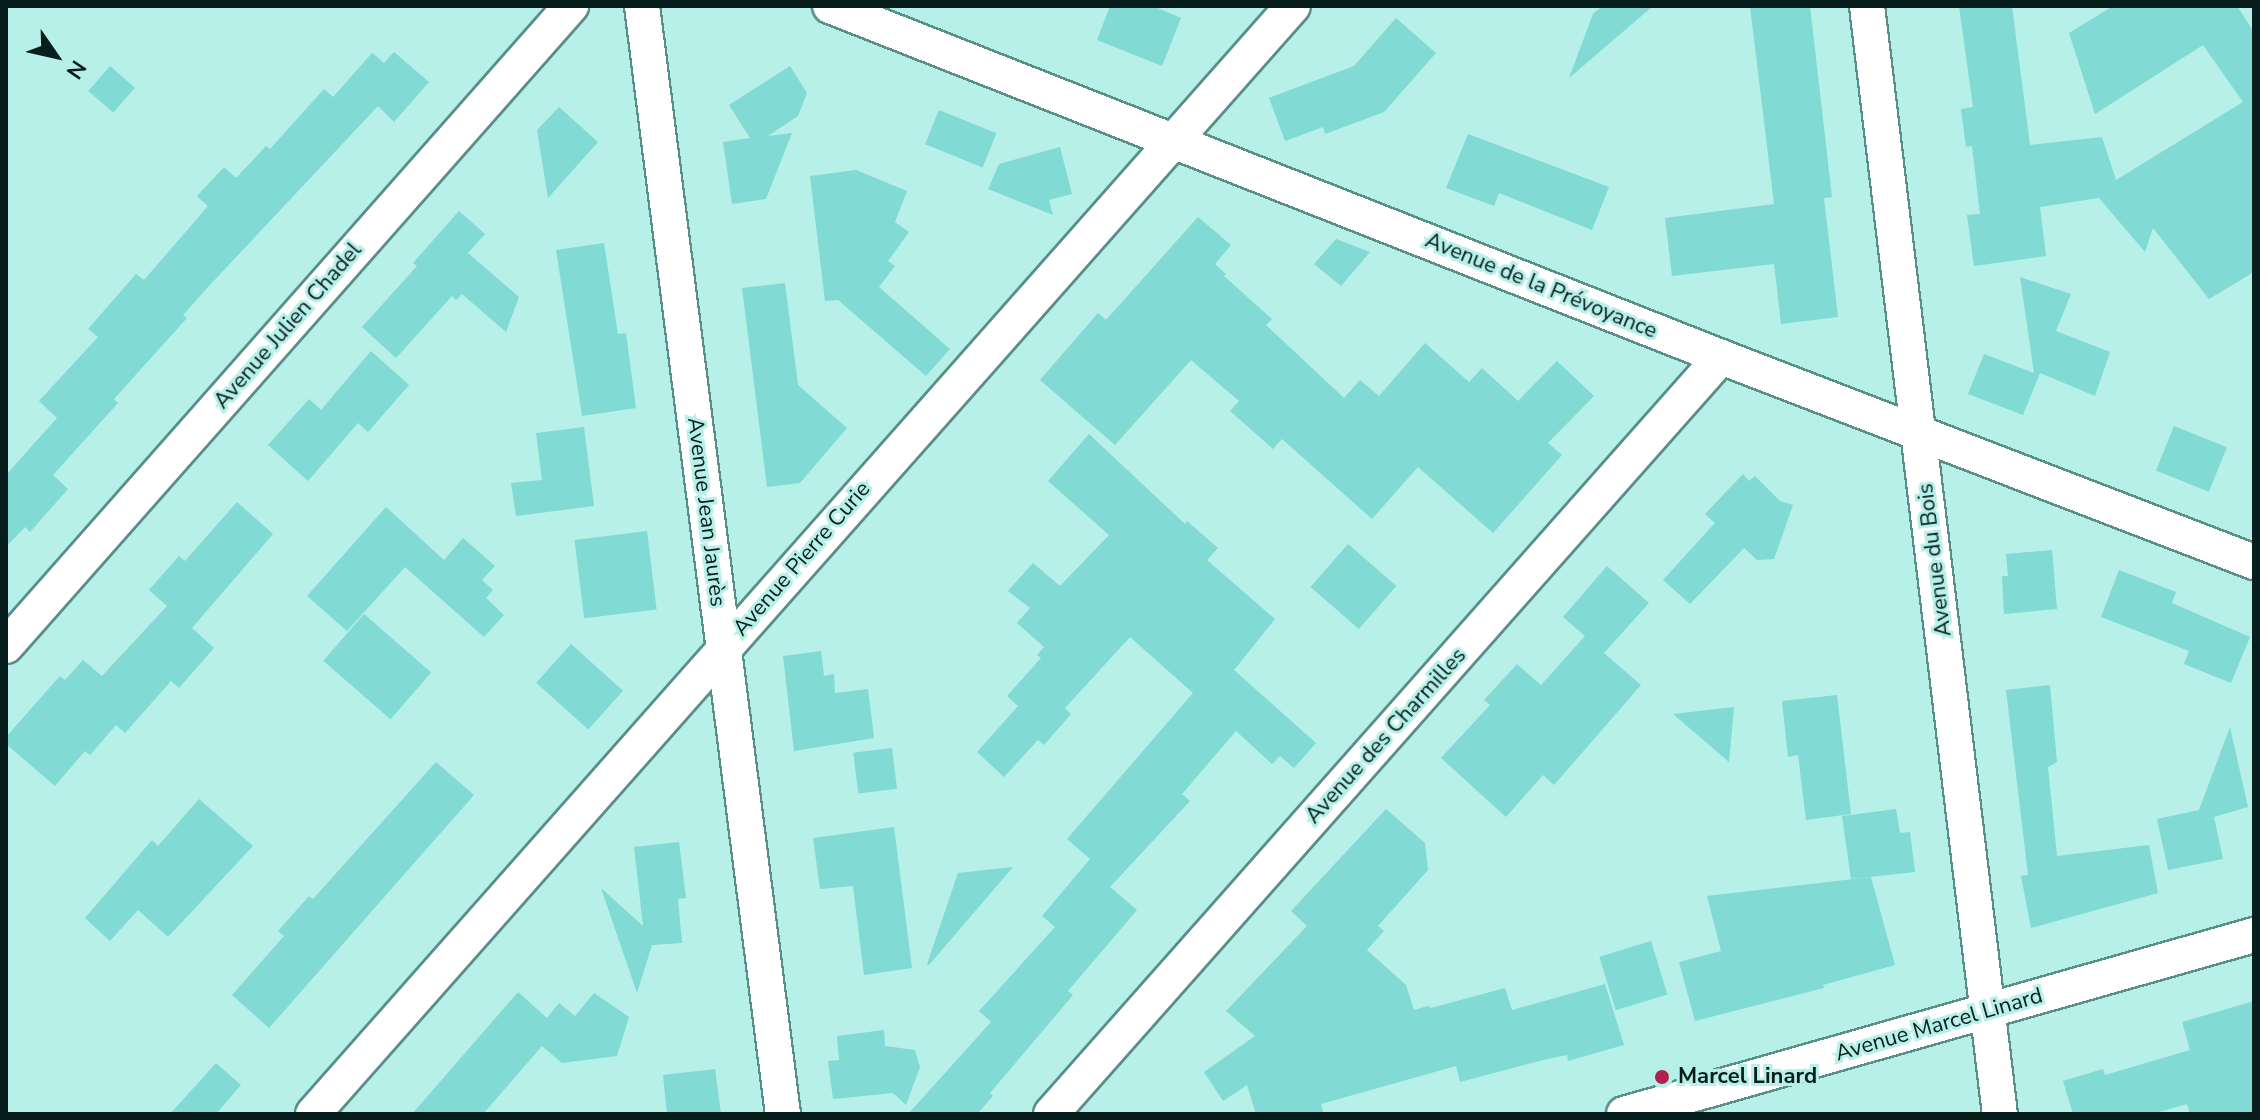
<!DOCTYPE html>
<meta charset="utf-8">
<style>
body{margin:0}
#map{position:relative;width:2260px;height:1120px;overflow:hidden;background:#b7efe9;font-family:"Nunito Sans",sans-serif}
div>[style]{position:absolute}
.building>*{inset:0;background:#81dad3;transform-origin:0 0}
.roads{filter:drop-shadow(2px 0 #598e89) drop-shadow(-2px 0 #598e89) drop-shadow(0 2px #598e89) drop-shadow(0 -2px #598e89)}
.street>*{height:34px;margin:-17px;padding:0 17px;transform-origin:17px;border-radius:17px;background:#fff}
.dots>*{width:22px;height:22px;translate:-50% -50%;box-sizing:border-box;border:4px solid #b7efe9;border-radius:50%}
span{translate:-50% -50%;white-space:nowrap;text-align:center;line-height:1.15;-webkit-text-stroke:6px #b7efe9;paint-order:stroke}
.street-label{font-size:22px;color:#071e1c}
.poi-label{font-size:22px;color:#071e1c;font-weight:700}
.left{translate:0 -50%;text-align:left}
.frame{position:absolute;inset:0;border:8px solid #071e1c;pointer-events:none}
.north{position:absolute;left:16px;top:16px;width:80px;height:80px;-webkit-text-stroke:6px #b7efe9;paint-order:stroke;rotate:124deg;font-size:22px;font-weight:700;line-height:32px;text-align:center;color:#071e1c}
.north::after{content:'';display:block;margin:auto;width:28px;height:36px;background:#071e1c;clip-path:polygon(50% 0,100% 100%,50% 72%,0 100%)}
</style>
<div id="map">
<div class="building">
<div style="clip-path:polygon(1110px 6px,1153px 6px,1181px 18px,1162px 66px,1097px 40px)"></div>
<div style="clip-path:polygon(1603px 6px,1653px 6px,1569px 78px,1593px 14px)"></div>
<div style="clip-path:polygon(1750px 6px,1810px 6px,1832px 197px,1824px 198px,1838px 317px,1781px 324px,1774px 264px,1672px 276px,1665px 218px,1774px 204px)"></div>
<div style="clip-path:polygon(1959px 6px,2012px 6px,2030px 145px,2102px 137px,2116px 180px,2243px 102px,2203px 45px,2095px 114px,2069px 33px,2113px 6px,2237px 6px,2254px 32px,2254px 272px,2209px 299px,2153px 228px,2145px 252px,2099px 198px,2040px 207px,2046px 256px,1974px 266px,1967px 215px,1980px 214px,1972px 146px,1966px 147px,1961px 109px,1973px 107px)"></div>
<div style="clip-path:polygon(1396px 18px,1436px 53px,1384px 112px,1325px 134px,1323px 127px,1285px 141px,1269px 98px,1354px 66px)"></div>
<div style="clip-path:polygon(394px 52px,429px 82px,394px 122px,378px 106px,209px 286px,183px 315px,187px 318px,114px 399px,118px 403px,53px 475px,68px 489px,30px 532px,25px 527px,6px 547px,6px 475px,57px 418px,39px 401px,98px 337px,88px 329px,136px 274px,144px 280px,208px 206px,197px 196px,224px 167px,236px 178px,266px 146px,270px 149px,324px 89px,333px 97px,372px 53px,384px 63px)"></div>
<div style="left:110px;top:66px;width:33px;height:33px;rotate:41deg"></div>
<div style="clip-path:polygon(790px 66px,807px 93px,798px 116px,768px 136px,792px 133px,766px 199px,732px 204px,723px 142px,750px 138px,729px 105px)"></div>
<div style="clip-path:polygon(559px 107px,598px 142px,548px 198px,537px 130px)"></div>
<div style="left:939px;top:110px;width:62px;height:37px;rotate:22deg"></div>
<div style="clip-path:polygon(1468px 134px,1609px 187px,1592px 230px,1499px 193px,1494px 206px,1446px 188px)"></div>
<div style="clip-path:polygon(1060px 147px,1072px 194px,1049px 200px,1053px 215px,988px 189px,999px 164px)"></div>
<div style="clip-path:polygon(856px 170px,907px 191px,895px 222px,909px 232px,888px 261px,895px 266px,879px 287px,950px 349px,926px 376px,838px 300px,825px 301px,810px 176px)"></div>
<div style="clip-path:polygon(459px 211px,485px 234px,468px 253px,519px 297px,506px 332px,462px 294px,456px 300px,452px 296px,396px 358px,362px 327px,417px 266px,413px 263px)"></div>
<div style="clip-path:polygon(1198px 217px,1231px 245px,1215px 264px,1226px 274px,1224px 276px,1272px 319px,1266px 325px,1344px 398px,1360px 380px,1379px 396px,1425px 343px,1469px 382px,1482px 368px,1518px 401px,1557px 361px,1594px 396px,1548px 443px,1562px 455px,1493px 533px,1418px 467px,1372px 519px,1282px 439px,1273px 449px,1230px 411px,1239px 401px,1191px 360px,1115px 445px,1040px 380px,1098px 313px,1106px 320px)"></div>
<div style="clip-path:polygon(1336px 239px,1370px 252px,1341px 286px,1314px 264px)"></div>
<div style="clip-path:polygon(604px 243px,618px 334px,626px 333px,636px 408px,582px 416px,556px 250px)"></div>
<div style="clip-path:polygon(2020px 277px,2071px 294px,2056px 331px,2110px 352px,2095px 396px,2040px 373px,2023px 415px,1968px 394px,1984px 354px,2034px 373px)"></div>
<div style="clip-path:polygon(785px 283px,798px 385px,847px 428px,800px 483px,767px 487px,742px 288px)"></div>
<div style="clip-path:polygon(371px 351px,409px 385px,368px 432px,358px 423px,308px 481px,268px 445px,309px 399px,321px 410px)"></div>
<div style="left:2174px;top:426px;width:57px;height:48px;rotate:22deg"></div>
<div style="clip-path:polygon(584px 427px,594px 506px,516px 516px,511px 483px,542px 480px,536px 433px)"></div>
<div style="clip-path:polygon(1089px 434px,1185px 524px,1187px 521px,1218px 548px,1207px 560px,1275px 619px,1234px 670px,1316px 743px,1294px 768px,1280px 756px,1272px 764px,1236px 731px,1182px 794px,1190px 801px,1110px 887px,1137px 910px,1068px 991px,1073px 995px,990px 1093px,993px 1096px,977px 1114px,908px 1114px,991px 1022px,979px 1011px,1055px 927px,1042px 916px,1090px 859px,1067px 839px,1193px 693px,1130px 637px,1065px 708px,1071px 714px,1044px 745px,1038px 740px,1004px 777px,977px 752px,1018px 706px,1007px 696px,1041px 658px,1037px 655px,1044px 647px,1017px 623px,1030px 608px,1008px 591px,1033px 563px,1060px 586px,1109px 535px,1048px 481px)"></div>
<div style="clip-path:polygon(1743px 474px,1749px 481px,1755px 476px,1780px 501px,1793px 505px,1774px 559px,1757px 560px,1744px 548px,1690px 604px,1663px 580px,1715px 523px,1705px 514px)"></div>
<div style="clip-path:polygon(237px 502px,273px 534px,192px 628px,214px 648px,179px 688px,171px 681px,125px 733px,116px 725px,90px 755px,85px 751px,55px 786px,6px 744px,6px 737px,60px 676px,65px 680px,83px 660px,102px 676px,167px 606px,149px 590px,179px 556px,185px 561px)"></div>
<div style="clip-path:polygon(386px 507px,444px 560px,463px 538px,495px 566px,482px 580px,493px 590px,486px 598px,504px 615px,484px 637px,405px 567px,347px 631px,307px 596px)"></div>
<div style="left:647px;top:531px;width:79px;height:73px;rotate:83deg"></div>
<div style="left:1348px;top:544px;width:64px;height:57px;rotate:41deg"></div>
<div style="clip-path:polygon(2052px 550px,2057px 609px,2004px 614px,2002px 576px,2008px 576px,2006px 554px)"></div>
<div style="clip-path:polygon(1607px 566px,1649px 603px,1604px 653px,1641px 685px,1554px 785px,1543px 775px,1506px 817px,1441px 758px,1490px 705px,1484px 700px,1517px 664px,1541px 685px,1585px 636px,1594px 644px,1563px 617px)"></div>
<div style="clip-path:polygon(2119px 570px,2176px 592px,2172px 603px,2250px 637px,2231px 683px,2184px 664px,2189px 651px,2101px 617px)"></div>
<div style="left:364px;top:614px;width:89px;height:62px;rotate:41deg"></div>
<div style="left:571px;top:644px;width:70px;height:52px;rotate:42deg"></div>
<div style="clip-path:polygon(821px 651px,824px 676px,834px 674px,835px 693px,868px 689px,874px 738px,794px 751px,783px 656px)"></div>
<div style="clip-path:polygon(2050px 685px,2057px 762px,2048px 767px,2057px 856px,2149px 845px,2158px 893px,2031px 928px,2021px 876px,2028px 875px,2006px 690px)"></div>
<div style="clip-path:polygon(1837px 695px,1851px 814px,1806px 820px,1798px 755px,1788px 757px,1782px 701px)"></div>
<div style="clip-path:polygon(1734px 707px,1729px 762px,1673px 714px)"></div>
<div style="clip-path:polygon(2230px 727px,2248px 807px,2214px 817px,2223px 859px,2168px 870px,2157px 819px,2199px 810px)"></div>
<div style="left:892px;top:748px;width:41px;height:39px;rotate:83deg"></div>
<div style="clip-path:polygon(436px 762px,474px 795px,269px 1028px,232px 995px,284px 936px,278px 931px,309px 896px,313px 899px)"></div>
<div style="clip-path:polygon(199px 799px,253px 846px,168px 937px,138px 910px,110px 941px,85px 918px,152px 840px,158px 846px)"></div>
<div style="clip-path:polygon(1386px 809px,1425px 843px,1428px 870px,1378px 926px,1384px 931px,1367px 950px,1406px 985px,1414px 1010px,1428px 1006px,1431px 1008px,1505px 988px,1512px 1010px,1605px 984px,1624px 1045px,1568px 1061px,1567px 1055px,1543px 1060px,1460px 1082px,1456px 1066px,1321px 1104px,1324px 1114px,1256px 1114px,1247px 1085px,1223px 1101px,1204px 1072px,1255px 1036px,1226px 1011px,1307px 926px,1291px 911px)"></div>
<div style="clip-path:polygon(1896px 809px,1900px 833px,1910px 832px,1915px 872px,1851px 879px,1842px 816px)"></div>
<div style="clip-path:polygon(894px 827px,912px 968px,864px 975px,853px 886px,820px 889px,813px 838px)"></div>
<div style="clip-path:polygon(679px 842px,686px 898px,678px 899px,682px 943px,652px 945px,637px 993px,601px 888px,643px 926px,634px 847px)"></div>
<div style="clip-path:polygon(1013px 867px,929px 965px,927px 964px,958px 873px)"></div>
<div style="clip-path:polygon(1871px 877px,1895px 965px,1823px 985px,1824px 988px,1695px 1021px,1679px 962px,1721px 951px,1707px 896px)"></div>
<div style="left:1651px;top:941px;width:56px;height:54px;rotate:73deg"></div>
<div style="clip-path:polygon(518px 992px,547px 1018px,559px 1003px,575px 1016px,594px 993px,629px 1017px,617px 1056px,562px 1063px,542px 1046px,483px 1114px,412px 1114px)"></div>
<div style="clip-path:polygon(2254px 1001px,2254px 1114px,2190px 1114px,2187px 1104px,2152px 1114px,2073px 1114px,2063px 1081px,2103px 1069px,2105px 1075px,2190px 1050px,2182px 1022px)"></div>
<div style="clip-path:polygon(884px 1030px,885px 1046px,915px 1050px,920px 1067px,906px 1105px,893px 1093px,833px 1099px,828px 1061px,839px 1060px,837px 1036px)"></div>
<div style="clip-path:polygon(216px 1063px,241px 1085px,216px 1114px,170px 1114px)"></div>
<div style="clip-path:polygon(715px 1069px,721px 1114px,667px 1114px,663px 1075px)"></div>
</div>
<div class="roads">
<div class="street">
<div style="left:642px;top:6px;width:1117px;rotate:82.75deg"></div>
<div style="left:830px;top:6px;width:958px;rotate:21.5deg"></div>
<div style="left:1721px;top:357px;width:571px;rotate:21.04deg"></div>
<div style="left:1867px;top:6px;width:1116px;rotate:83.16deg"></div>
<div style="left:6px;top:646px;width:854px;rotate:-48.56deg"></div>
<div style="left:313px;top:1114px;width:1479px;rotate:-48.51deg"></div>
<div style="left:1051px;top:1114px;width:1011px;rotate:-48.49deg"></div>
<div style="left:1624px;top:1114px;width:655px;rotate:-15.86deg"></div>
</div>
</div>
<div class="dots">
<div style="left:1662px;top:1077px;background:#b1204e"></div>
</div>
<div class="street-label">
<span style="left:1541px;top:286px;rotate:22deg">Avenue de la Prévoyance</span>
<span style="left:288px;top:326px;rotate:-49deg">Avenue Julien Chadel</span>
<span style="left:706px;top:512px;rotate:83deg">Avenue Jean Jaurès</span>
<span style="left:802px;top:559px;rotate:-49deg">Avenue Pierre Curie</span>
<span style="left:1935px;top:560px;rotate:-97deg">Avenue du Bois</span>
<span style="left:1386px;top:736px;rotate:-48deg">Avenue des Charmilles</span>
<span style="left:1939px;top:1025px;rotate:-16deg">Avenue Marcel Linard</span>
</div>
<div class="poi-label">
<span class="left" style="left:1678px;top:1077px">Marcel Linard</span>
</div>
<div class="frame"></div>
<div class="north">N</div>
</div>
